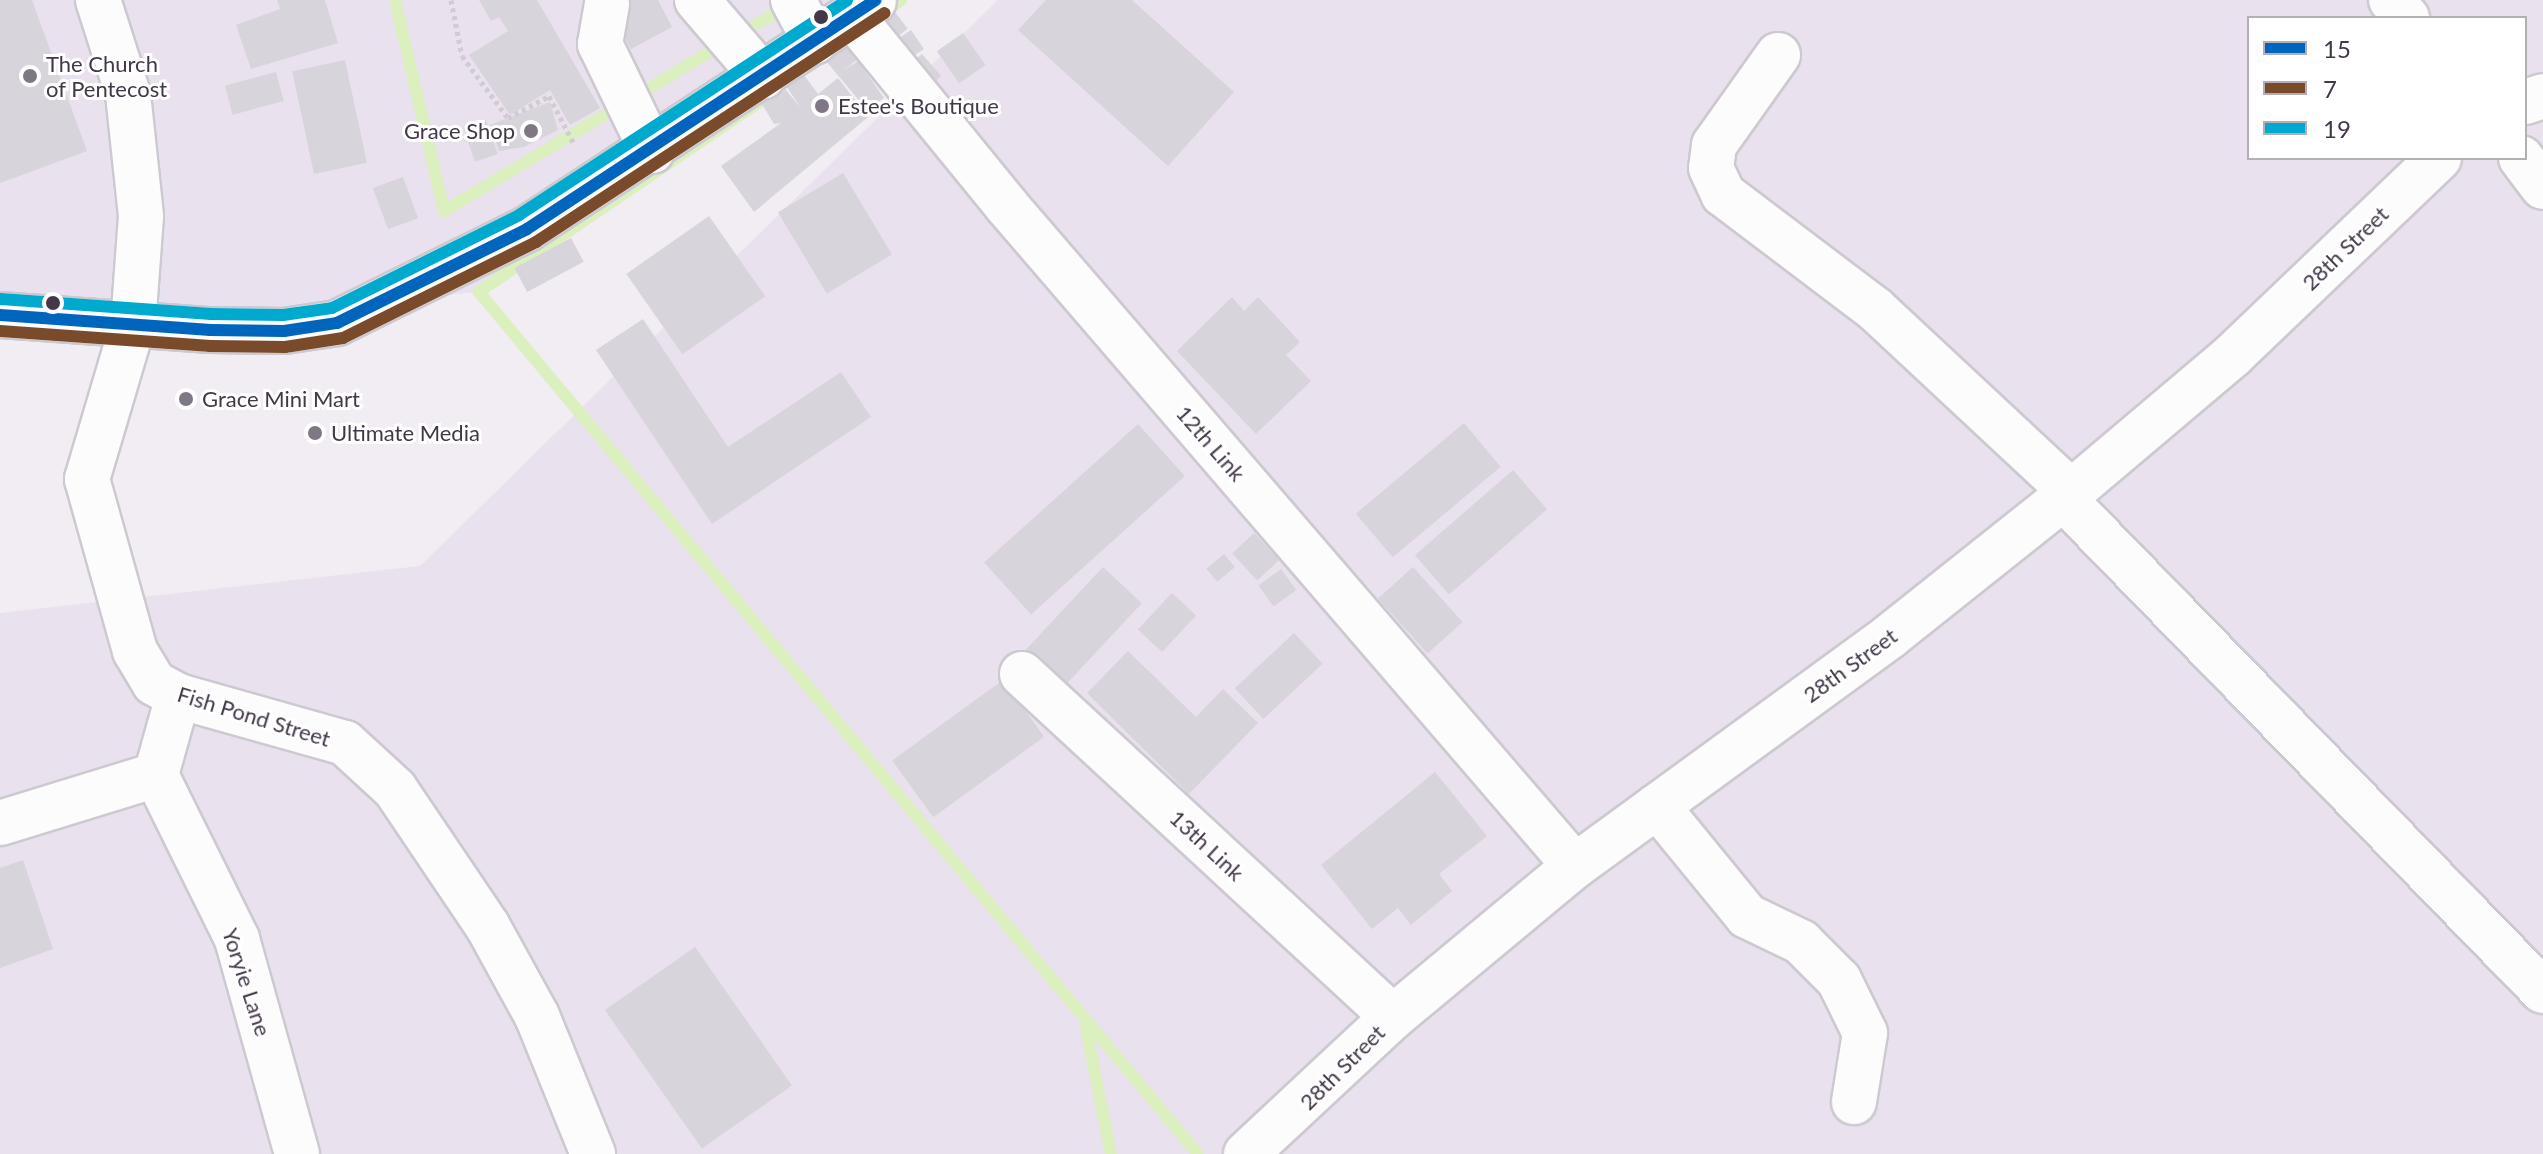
<!DOCTYPE html>
<style>
body{margin:0}
#map{position:relative;width:2543px;height:1154px;overflow:hidden;background:#f1edf3;font-family:Lato,sans-serif}
div>[style]{position:absolute}
.residential>*{inset:0;background:#e9e1ed}
.stream>*{height:12px;margin:-6px;padding:0 6px;transform-origin:6px;border-radius:6px;background:#dbefbf}
.building>*{inset:0;background:#d8d4db;transform-origin:0 0}
.path>*{height:5px;margin-top:-2.5px;transform-origin:0;background:repeating-linear-gradient(90deg,#d1cbd3 0 4px,transparent 0 8px)}
.roads{filter:drop-shadow(2px 0 #cdc9d0) drop-shadow(-2px 0 #cdc9d0) drop-shadow(0 2px #cdc9d0) drop-shadow(0 -2px #cdc9d0)}
.minor>*{height:44px;margin:-22px;padding:0 22px;transform-origin:22px;border-radius:22px;background:#fdfcfd}
.bus-1>*{height:12px;margin:-6px;padding:0 6px;transform-origin:6px;border-radius:6px;background:#0065bd}
.bus-2>*{height:12px;margin:-6px;padding:0 6px;transform-origin:6px;border-radius:6px;background:#7a4b2a}
.bus-3>*{height:12px;margin:-6px;padding:0 6px;transform-origin:6px;border-radius:6px;background:#00a9ce}
.dots>*{width:22px;height:22px;translate:-50% -50%;box-sizing:border-box;border:4px solid #fff;border-radius:50%}
span{translate:-50% -50%;white-space:nowrap;text-align:center;line-height:1.15;-webkit-text-stroke:6px #fff;paint-order:stroke}
.poi-label{font-size:22px;color:#433849}
.left{translate:0 -50%;text-align:left}
.right{translate:-100% -50%;text-align:right}
.street-label{font-size:22px;color:#433849}
.legend{position:absolute;left:2247px;top:16px;width:280px;height:144px;box-sizing:border-box;background:#fff;border:2px solid #b4afb6;margin:0;padding:10px 14px;list-style:none;font-size:24px;color:#433849}
.legend li{display:flex;align-items:center;gap:16px;height:40px}
.legend b{width:40px;border:2px solid #b4afb6}
</style>
<div id="map">
<div class="residential">
<div style="clip-path:polygon(0 0,841px 0,479px 292px,0 334px)"></div>
<div style="clip-path:polygon(evenodd,998px 0,2543px 0,2543px 1154px,0 1154px,0 613px,420px 566px,998px 0,2249px 18px,2525px 18px,2525px 158px,2249px 158px,2249px 18px)"></div>
</div>
<div class="stream">
<div style="left:395px;top:0;width:217px;rotate:76.9deg"></div>
<div style="left:444px;top:211px;width:325px;rotate:-30.9deg"></div>
<div style="left:884px;top:12px;width:21px;rotate:-35deg"></div>
<div style="left:738px;top:35px;width:58px;rotate:-30.1deg"></div>
<div style="left:765px;top:98px;width:346px;rotate:145.9deg"></div>
<div style="left:479px;top:292px;width:1122px;rotate:50.17deg"></div>
<div style="left:1086px;top:1028px;width:128px;rotate:78.8deg"></div>
</div>
<div class="building">
<div style="clip-path:polygon(0 0,32px 0,87px 151px,0 183px)"></div>
<div style="clip-path:polygon(277px 0,325px 0,338px 43px,251px 69px,236px 25px,280px 9px)"></div>
<div style="clip-path:polygon(479px 0,537px 0,600px 108px,570px 125px,550px 90px,510px 115px,469px 55px,508px 31px,499px 17px,491px 21px)"></div>
<div style="clip-path:polygon(605px 0,658px 0,672px 27px,631px 49px)"></div>
<div style="clip-path:polygon(1046px 0,1132px 0,1234px 92px,1168px 166px,1018px 30px)"></div>
<div style="left:892px;top:8px;width:26px;height:17px;rotate:53deg"></div>
<div style="left:911px;top:30px;width:23px;height:19px;rotate:56deg"></div>
<div style="left:963px;top:33px;width:39px;height:32px;rotate:55deg"></div>
<div style="clip-path:polygon(846px 45px,857px 60px,843px 71px,858px 61px,884px 98px,867px 110px,826px 61px)"></div>
<div style="left:922px;top:54px;width:29px;height:21px;rotate:49deg"></div>
<div style="left:345px;top:60px;width:105px;height:54px;rotate:78deg"></div>
<div style="left:276px;top:72px;width:30px;height:53px;rotate:75deg"></div>
<div style="clip-path:polygon(804px 75px,818px 94px,838px 78px,868px 117px,754px 212px,721px 166px,781px 123px,774px 124px,762px 104px,785px 89px,800px 107px,787px 87px)"></div>
<div style="clip-path:polygon(550px 102px,558px 130px,524px 147px,499px 151px,490px 125px)"></div>
<div style="left:486px;top:120px;width:36px;height:24px;rotate:71deg"></div>
<div style="left:843px;top:173px;width:95px;height:76px;rotate:59deg"></div>
<div style="left:403px;top:177px;width:44px;height:32px;rotate:70deg"></div>
<div style="left:709px;top:216px;width:98px;height:101px;rotate:55deg"></div>
<div style="left:571px;top:238px;width:27px;height:64px;rotate:62deg"></div>
<div style="clip-path:polygon(1232px 297px,1244px 311px,1258px 297px,1300px 342px,1286px 355px,1311px 381px,1256px 434px,1177px 351px)"></div>
<div style="clip-path:polygon(643px 319px,728px 447px,841px 372px,871px 417px,712px 524px,596px 350px)"></div>
<div style="left:1464px;top:423px;width:57px;height:141px;rotate:50deg"></div>
<div style="left:1138px;top:424px;width:70px;height:207px;rotate:48deg"></div>
<div style="left:1513px;top:470px;width:52px;height:130px;rotate:49deg"></div>
<div style="left:1254px;top:533px;width:37px;height:30px;rotate:47deg"></div>
<div style="left:1224px;top:554px;width:17px;height:23px;rotate:50deg"></div>
<div style="left:1103px;top:567px;width:53px;height:113px;rotate:43deg"></div>
<div style="left:1413px;top:567px;width:74px;height:47px;rotate:48deg"></div>
<div style="left:1281px;top:569px;width:26px;height:28px;rotate:54deg"></div>
<div style="left:1172px;top:593px;width:33px;height:50px;rotate:43deg"></div>
<div style="left:1294px;top:633px;width:42px;height:81px;rotate:47deg"></div>
<div style="clip-path:polygon(1128px 651px,1196px 717px,1223px 689px,1258px 723px,1189px 794px,1087px 693px)"></div>
<div style="left:1003px;top:680px;width:70px;height:137px;rotate:54deg"></div>
<div style="clip-path:polygon(1435px 772px,1487px 836px,1439px 874px,1452px 891px,1411px 925px,1398px 908px,1372px 929px,1321px 865px)"></div>
<div style="clip-path:polygon(23px 860px,53px 949px,0 968px,0 868px)"></div>
<div style="left:695px;top:947px;width:169px;height:110px;rotate:55deg"></div>
</div>
<div class="path">
<div style="left:451px;top:0;width:57px;rotate:78.9deg"></div>
<div style="left:462px;top:56px;width:77px;rotate:53.4deg"></div>
<div style="left:508px;top:118px;width:47px;rotate:-28.2deg"></div>
<div style="left:549px;top:96px;width:56px;rotate:62.5deg"></div>
</div>
<div class="roads">
<div class="minor">
<div style="left:98px;top:0;width:99px;rotate:72.3deg"></div>
<div style="left:128px;top:94px;width:123px;rotate:83.9deg"></div>
<div style="left:141px;top:216px;width:108px;rotate:94.2deg"></div>
<div style="left:133px;top:324px;width:162px;rotate:106.5deg"></div>
<div style="left:87px;top:479px;width:179px;rotate:74.4deg"></div>
<div style="left:135px;top:651px;width:37px;rotate:59deg"></div>
<div style="left:154px;top:683px;width:27px;rotate:28deg"></div>
<div style="left:178px;top:696px;width:173px;rotate:15.7deg"></div>
<div style="left:345px;top:743px;width:68px;rotate:42.6deg"></div>
<div style="left:395px;top:789px;width:166px;rotate:56deg"></div>
<div style="left:488px;top:927px;width:102px;rotate:61.2deg"></div>
<div style="left:537px;top:1016px;width:149px;rotate:67.9deg"></div>
<div style="left:697px;top:0;width:101px;rotate:49.4deg"></div>
<div style="left:793px;top:0;width:47px;rotate:61.8deg"></div>
<div style="left:2391px;top:0;width:24px;rotate:48deg"></div>
<div style="left:607px;top:4px;width:41px;rotate:99.9deg"></div>
<div style="left:600px;top:44px;width:119px;rotate:64.1deg"></div>
<div style="left:852px;top:16px;width:244px;rotate:50.8deg"></div>
<div style="left:1006px;top:205px;width:872px;rotate:49.28deg"></div>
<div style="left:1778px;top:55px;width:110px;rotate:125.4deg"></div>
<div style="left:1714px;top:145px;width:23px;rotate:97deg"></div>
<div style="left:1711px;top:168px;width:29px;rotate:65deg"></div>
<div style="left:1723px;top:194px;width:191px;rotate:37.1deg"></div>
<div style="left:1875px;top:309px;width:268px;rotate:43deg"></div>
<div style="left:2525px;top:102px;width:19px;rotate:-18deg"></div>
<div style="left:2521px;top:158px;width:36px;rotate:53deg"></div>
<div style="left:0;top:315px;width:211px;rotate:4.1deg"></div>
<div style="left:210px;top:330px;width:74px;rotate:0.8deg"></div>
<div style="left:284px;top:331px;width:54px;rotate:-8.6deg"></div>
<div style="left:337px;top:323px;width:212px;rotate:-26.3deg"></div>
<div style="left:527px;top:229px;width:415px;rotate:-33.3deg"></div>
<div style="left:2063px;top:498px;width:688px;rotate:45.77deg"></div>
<div style="left:1022px;top:674px;width:505px;rotate:42.75deg"></div>
<div style="left:156px;top:775px;width:183px;rotate:63.7deg"></div>
<div style="left:237px;top:939px;width:223px;rotate:74.4deg"></div>
<div style="left:1657px;top:806px;width:142px;rotate:50.7deg"></div>
<div style="left:1747px;top:916px;width:60px;rotate:25.7deg"></div>
<div style="left:1801px;top:942px;width:54px;rotate:45deg"></div>
<div style="left:1839px;top:980px;width:59px;rotate:63.9deg"></div>
<div style="left:1865px;top:1033px;width:70px;rotate:99.1deg"></div>
<div style="left:0;top:823px;width:163px;rotate:-17.1deg"></div>
<div style="left:156px;top:775px;width:82px;rotate:-74.4deg"></div>
<div style="left:1246px;top:1154px;width:201px;rotate:-43deg"></div>
<div style="left:1393px;top:1017px;width:236px;rotate:-39.7deg"></div>
<div style="left:1575px;top:866px;width:390px;rotate:-36.1deg"></div>
<div style="left:1890px;top:636px;width:231px;rotate:-38.5deg"></div>
<div style="left:2071px;top:492px;width:212px;rotate:-40.2deg"></div>
<div style="left:2233px;top:355px;width:285px;rotate:-43.7deg"></div>
</div>
</div>
<div class="bus-1">
<div style="left:0;top:315px;width:211px;rotate:4.1deg"></div>
<div style="left:210px;top:330px;width:74px;rotate:0.8deg"></div>
<div style="left:284px;top:331px;width:54px;rotate:-8.6deg"></div>
<div style="left:337px;top:323px;width:212px;rotate:-26.3deg"></div>
<div style="left:527px;top:229px;width:417px;rotate:-33.3deg"></div>
</div>
<div class="bus-2">
<div style="left:0;top:331px;width:211px;rotate:4.1deg"></div>
<div style="left:210px;top:346px;width:75px;rotate:0.8deg"></div>
<div style="left:285px;top:347px;width:59px;rotate:-8.8deg"></div>
<div style="left:343px;top:338px;width:216px;rotate:-26.4deg"></div>
<div style="left:536px;top:242px;width:417px;rotate:-33.3deg"></div>
</div>
<div class="bus-3">
<div style="left:1px;top:299px;width:211px;rotate:4.1deg"></div>
<div style="left:211px;top:314px;width:72px;rotate:0.8deg"></div>
<div style="left:283px;top:315px;width:49px;rotate:-8.1deg"></div>
<div style="left:332px;top:308px;width:209px;rotate:-26.4deg"></div>
<div style="left:519px;top:215px;width:392px;rotate:-33.2deg"></div>
</div>
<div class="dots">
<div style="left:821px;top:17px;background:#433849"></div>
<div style="left:30px;top:76px;background:#807784"></div>
<div style="left:822px;top:106px;background:#807784"></div>
<div style="left:531px;top:131px;background:#807784"></div>
<div style="left:53px;top:303px;background:#433849"></div>
<div style="left:186px;top:399px;background:#807784"></div>
<div style="left:315px;top:433px;background:#807784"></div>
</div>
<div class="poi-label">
<span class="left" style="left:46px;top:76px">The Church<br>of Pentecost</span>
<span class="left" style="left:838px;top:106px">Estee's Boutique</span>
<span class="right" style="left:515px;top:131px">Grace Shop</span>
<span class="left" style="left:202px;top:399px">Grace Mini Mart</span>
<span class="left" style="left:331px;top:433px">Ultimate Media</span>
</div>
<div class="street-label">
<span style="left:2345px;top:248px;rotate:-44deg">28th Street</span>
<span style="left:1211px;top:443px;rotate:49deg">12th Link</span>
<span style="left:1850px;top:665px;rotate:-36deg">28th Street</span>
<span style="left:254px;top:716px;rotate:17deg">Fish Pond Street</span>
<span style="left:1207px;top:845px;rotate:43deg">13th Link</span>
<span style="left:247px;top:982px;rotate:72deg">Yoryie Lane</span>
<span style="left:1342px;top:1067px;rotate:-45deg">28th Street</span>
</div>
<ul class="legend">
<li><b style="height:10px;background:#0065bd"></b>15</li>
<li><b style="height:10px;background:#7a4b2a"></b>7</li>
<li><b style="height:10px;background:#00a9ce"></b>19</li>
</ul>
</div>
